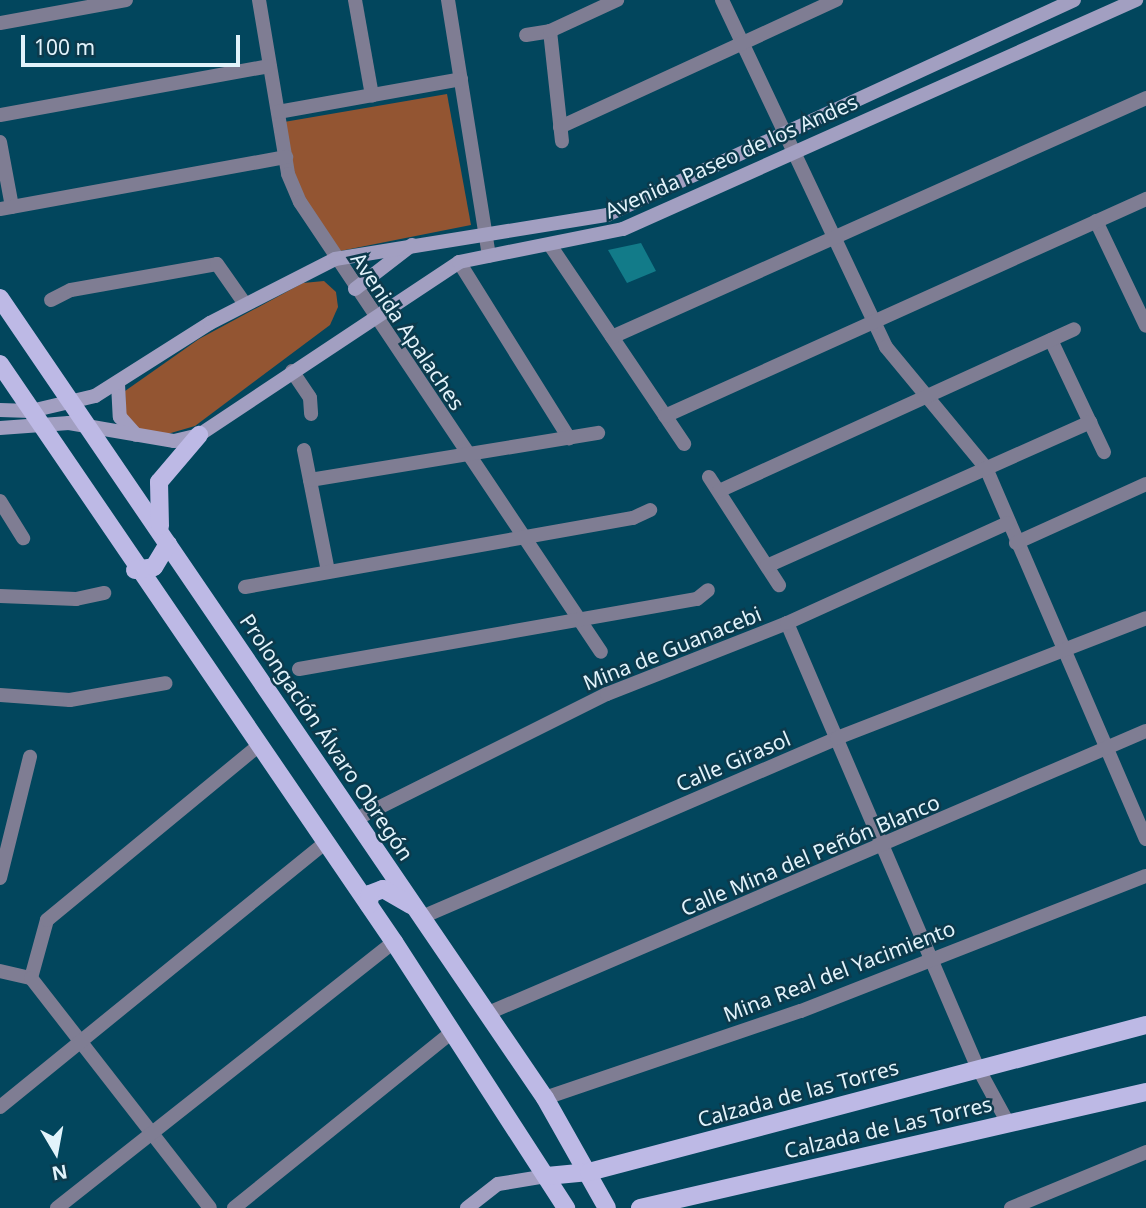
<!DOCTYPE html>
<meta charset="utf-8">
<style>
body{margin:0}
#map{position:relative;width:1146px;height:1208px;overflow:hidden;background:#02465d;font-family:"Noto Sans",sans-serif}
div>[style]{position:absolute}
.green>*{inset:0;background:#935532}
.building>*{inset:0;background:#127b89}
.street>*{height:14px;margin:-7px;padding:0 7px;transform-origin:7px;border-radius:7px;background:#7f7d93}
.secondary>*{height:14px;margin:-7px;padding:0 7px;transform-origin:7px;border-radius:7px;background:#a29fc1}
.primary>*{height:18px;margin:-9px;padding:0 9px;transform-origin:9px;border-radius:9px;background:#bdb9e5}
span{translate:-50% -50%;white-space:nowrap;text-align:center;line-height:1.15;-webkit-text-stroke:5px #0c3a4c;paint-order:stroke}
.street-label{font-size:21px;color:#e2f3fb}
.north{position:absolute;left:21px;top:1117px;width:70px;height:70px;-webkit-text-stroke:5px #0c3a4c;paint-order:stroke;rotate:170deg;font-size:19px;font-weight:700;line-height:28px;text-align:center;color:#e2f3fb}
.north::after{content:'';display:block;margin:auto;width:24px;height:32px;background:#e2f3fb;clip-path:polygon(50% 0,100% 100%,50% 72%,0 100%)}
.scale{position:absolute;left:21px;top:35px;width:219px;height:32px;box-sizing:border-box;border:4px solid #e2f3fb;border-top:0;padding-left:9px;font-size:21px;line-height:24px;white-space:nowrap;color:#e2f3fb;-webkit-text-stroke:5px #0c3a4c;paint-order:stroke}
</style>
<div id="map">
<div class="green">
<div style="clip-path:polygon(447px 94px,471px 225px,335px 252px,298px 189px,284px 122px)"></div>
<div style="clip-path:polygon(324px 281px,336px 292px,338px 307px,330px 325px,195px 426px,164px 435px,134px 429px,126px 416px,125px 391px,199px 339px,303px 283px)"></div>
</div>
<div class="building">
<div style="clip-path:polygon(641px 243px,656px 271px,627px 283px,608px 250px)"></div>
</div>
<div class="street">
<div style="left:259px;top:0;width:176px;rotate:80.5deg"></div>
<div style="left:288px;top:174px;width:30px;rotate:67deg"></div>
<div style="left:300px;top:202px;width:541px;rotate:56.22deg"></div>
<div style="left:355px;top:0;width:97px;rotate:79.9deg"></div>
<div style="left:448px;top:0;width:259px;rotate:80.9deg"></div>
<div style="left:722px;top:0;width:384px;rotate:64.7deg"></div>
<div style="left:886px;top:347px;width:157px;rotate:50.4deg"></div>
<div style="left:986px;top:468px;width:404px;rotate:66.7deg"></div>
<div style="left:0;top:23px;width:128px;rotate:-10.3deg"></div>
<div style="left:550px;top:31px;width:111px;rotate:83.8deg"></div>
<div style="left:526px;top:35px;width:24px;rotate:-9deg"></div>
<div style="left:550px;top:31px;width:74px;rotate:-24.8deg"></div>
<div style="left:278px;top:112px;width:186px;rotate:-10.2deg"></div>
<div style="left:0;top:115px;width:274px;rotate:-10.3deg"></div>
<div style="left:560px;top:127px;width:304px;rotate:-24.7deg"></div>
<div style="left:0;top:142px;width:66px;rotate:79.5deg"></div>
<div style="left:0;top:209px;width:291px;rotate:-10.3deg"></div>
<div style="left:1096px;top:221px;width:116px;rotate:64.5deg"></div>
<div style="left:550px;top:245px;width:240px;rotate:56deg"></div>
<div style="left:459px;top:262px;width:208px;rotate:58deg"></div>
<div style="left:51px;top:300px;width:22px;rotate:-27deg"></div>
<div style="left:71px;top:290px;width:148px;rotate:-10.1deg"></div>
<div style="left:217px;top:264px;width:49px;rotate:55deg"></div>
<div style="left:612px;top:337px;width:585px;rotate:-24.11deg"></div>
<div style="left:1051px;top:340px;width:124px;rotate:64.7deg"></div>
<div style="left:292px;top:371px;width:32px;rotate:56deg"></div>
<div style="left:310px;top:398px;width:16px;rotate:86deg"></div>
<div style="left:665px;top:416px;width:528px;rotate:-24.28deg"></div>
<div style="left:304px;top:450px;width:123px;rotate:78.8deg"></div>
<div style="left:709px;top:477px;width:129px;rotate:57.1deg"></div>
<div style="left:310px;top:480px;width:292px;rotate:-9.3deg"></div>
<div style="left:719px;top:491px;width:390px;rotate:-24.5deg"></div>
<div style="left:0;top:501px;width:44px;rotate:58.1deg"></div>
<div style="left:1016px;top:543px;width:143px;rotate:-24.4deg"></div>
<div style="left:767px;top:566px;width:354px;rotate:-24deg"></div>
<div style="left:245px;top:587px;width:394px;rotate:-10.1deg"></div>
<div style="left:633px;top:518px;width:19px;rotate:-25deg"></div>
<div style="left:0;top:596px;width:76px;rotate:2.3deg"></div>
<div style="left:76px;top:599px;width:29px;rotate:-12deg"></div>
<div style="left:787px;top:623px;width:484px;rotate:66.8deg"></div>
<div style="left:978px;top:1068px;width:63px;rotate:61.4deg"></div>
<div style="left:299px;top:669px;width:404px;rotate:-10deg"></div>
<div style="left:697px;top:599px;width:14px;rotate:-39deg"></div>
<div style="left:0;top:695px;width:70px;rotate:4.1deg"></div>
<div style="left:70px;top:700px;width:97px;rotate:-10deg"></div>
<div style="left:356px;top:819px;width:280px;rotate:-26.5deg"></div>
<div style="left:607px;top:694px;width:193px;rotate:-21.5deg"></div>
<div style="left:787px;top:623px;width:242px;rotate:-24.4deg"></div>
<div style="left:0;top:878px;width:125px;rotate:-76.1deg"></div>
<div style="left:422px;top:917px;width:452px;rotate:-23.3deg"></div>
<div style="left:837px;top:738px;width:331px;rotate:-21.2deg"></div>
<div style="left:0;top:971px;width:32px;rotate:13deg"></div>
<div style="left:31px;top:978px;width:60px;rotate:-74.6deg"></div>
<div style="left:47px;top:920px;width:275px;rotate:-39.5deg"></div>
<div style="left:31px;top:978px;width:291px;rotate:52.1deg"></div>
<div style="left:486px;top:1014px;width:718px;rotate:-23.21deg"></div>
<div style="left:545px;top:1098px;width:270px;rotate:-18.8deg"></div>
<div style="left:801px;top:1011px;width:370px;rotate:-21.4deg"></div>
<div style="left:0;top:1107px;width:420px;rotate:-39.1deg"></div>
<div style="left:57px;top:1208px;width:429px;rotate:-38.3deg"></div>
<div style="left:234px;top:1208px;width:282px;rotate:-38.9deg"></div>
<div style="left:1011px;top:1208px;width:146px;rotate:-22.5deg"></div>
</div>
<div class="secondary">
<div style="left:355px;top:289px;width:72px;rotate:-37.7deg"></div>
<div style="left:118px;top:384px;width:33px;rotate:87deg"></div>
<div style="left:120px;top:417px;width:24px;rotate:48deg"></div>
<div style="left:0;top:410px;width:31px;rotate:2deg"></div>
<div style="left:31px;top:411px;width:66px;rotate:-13.2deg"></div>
<div style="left:95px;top:396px;width:136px;rotate:-32.4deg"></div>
<div style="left:210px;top:323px;width:140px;rotate:-27.1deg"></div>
<div style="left:335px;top:259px;width:276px;rotate:-9.2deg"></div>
<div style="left:607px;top:215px;width:514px;rotate:-24.72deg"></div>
<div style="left:0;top:428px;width:69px;rotate:-4.1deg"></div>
<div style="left:69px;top:423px;width:107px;rotate:9.7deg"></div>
<div style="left:174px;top:441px;width:26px;rotate:-13deg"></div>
<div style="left:199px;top:435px;width:312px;rotate:-33.6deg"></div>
<div style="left:459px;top:262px;width:167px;rotate:-11.4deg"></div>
<div style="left:623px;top:229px;width:562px;rotate:-24.06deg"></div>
<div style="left:467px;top:1208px;width:39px;rotate:-38deg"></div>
<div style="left:498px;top:1184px;width:50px;rotate:-9.3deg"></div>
</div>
<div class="primary">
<div style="left:0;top:298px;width:968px;rotate:55.74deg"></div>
<div style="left:545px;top:1098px;width:126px;rotate:60.6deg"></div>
<div style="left:0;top:364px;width:700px;rotate:55.72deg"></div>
<div style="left:394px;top:942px;width:317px;rotate:57.1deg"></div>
<div style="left:160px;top:526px;width:44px;rotate:-91.3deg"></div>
<div style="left:159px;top:482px;width:62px;rotate:-49.6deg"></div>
<div style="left:135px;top:570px;width:19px;rotate:-9deg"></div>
<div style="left:154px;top:567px;width:27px;rotate:-59deg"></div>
<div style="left:369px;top:905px;width:11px;rotate:-85deg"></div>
<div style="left:370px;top:894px;width:14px;rotate:-21deg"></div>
<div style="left:383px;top:889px;width:32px;rotate:30deg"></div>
<div style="left:547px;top:1176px;width:42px;rotate:-5.4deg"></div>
<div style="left:589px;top:1172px;width:576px;rotate:-14.78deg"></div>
<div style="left:640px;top:1208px;width:519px;rotate:-12.91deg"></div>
</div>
<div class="street-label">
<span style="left:731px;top:156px;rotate:-24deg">Avenida Paseo de los Andes</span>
<span style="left:408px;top:331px;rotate:56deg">Avenida Apalaches</span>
<span style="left:672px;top:648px;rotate:-22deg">Mina de Guanacebi</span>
<span style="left:327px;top:737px;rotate:56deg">Prolongación Álvaro Obregón</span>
<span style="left:733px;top:761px;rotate:-23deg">Calle Girasol</span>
<span style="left:810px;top:855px;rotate:-23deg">Calle Mina del Peñón Blanco</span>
<span style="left:839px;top:971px;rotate:-21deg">Mina Real del Yacimiento</span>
<span style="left:798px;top:1093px;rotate:-15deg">Calzada de las Torres</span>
<span style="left:888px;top:1127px;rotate:-13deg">Calzada de Las Torres</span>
</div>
<div class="north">N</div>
<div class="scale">100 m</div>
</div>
